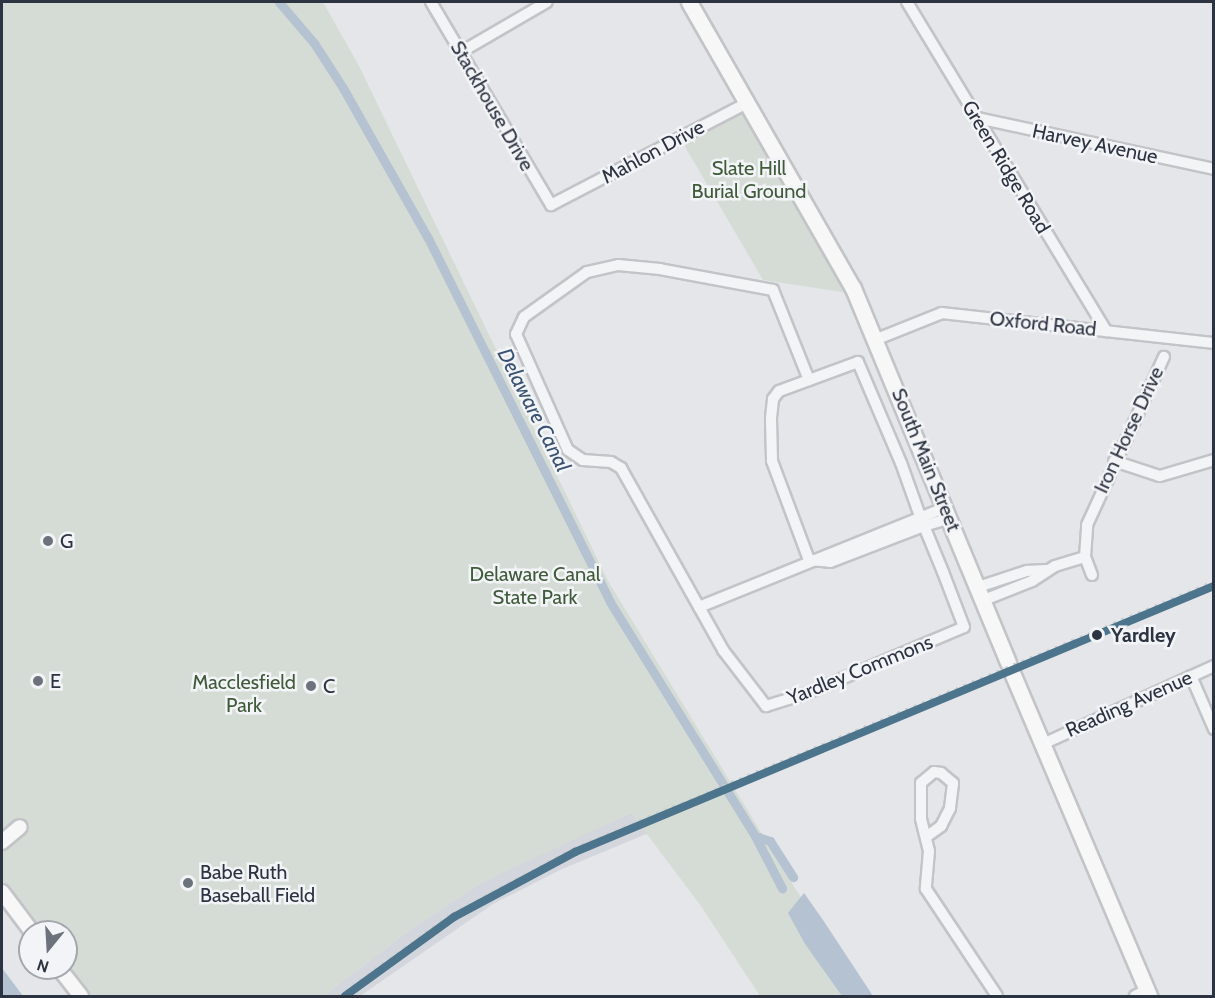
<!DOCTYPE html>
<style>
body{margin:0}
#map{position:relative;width:1215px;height:998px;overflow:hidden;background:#e4e6e9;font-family:Cabin,sans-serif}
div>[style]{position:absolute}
.built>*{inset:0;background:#d3d6dc}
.green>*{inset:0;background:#d5dcd5}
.water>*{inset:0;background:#b5c2d1}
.canal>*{height:9px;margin:-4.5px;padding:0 4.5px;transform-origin:4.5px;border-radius:4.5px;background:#b5c2d1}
.roads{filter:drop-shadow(2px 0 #c2c4c7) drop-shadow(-2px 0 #c2c4c7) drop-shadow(0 2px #c2c4c7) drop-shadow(0 -2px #c2c4c7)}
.street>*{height:10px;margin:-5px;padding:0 5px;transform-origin:5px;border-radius:5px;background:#f3f4f5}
.secondary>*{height:14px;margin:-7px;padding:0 7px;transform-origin:7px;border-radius:7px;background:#f7f7f7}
.primary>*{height:15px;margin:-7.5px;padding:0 7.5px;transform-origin:7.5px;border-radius:7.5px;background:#f7f7f7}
.rail>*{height:3px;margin-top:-1.5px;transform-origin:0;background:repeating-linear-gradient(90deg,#ccced0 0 3px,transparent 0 9px)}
.rail-1>*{height:8px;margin:-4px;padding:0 4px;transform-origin:4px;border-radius:4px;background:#4c748c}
.dots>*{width:16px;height:16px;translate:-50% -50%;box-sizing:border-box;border:3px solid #f3f4f7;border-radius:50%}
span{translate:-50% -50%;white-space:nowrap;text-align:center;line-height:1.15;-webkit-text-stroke:5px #f3f4f7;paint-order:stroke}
.street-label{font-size:20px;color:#2c3341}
.park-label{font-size:20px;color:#405b3a}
.poi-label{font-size:20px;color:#2c3341}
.left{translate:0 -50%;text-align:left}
.stop-label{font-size:20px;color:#2c3341;font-weight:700}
.water-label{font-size:21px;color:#395272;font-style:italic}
.frame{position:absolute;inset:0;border:3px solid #2c3341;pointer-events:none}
.north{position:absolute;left:18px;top:920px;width:60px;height:60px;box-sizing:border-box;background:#f3f4f7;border:2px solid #a3a7ae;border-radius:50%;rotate:198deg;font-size:16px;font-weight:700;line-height:24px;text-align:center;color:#2c3341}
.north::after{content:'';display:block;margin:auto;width:21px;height:27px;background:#6c727c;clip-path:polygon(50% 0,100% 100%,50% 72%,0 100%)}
</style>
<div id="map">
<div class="built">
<div style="clip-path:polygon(696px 785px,706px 809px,560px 870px,493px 904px,360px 996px,323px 996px,415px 926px,481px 883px,546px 850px)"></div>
</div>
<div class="green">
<div style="clip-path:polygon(2px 2px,323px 2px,359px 66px,608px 581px,798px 893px,872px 996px,760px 996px,701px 906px,631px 813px,481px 883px,415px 926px,323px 996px,85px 996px,66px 968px,66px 932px,37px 932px,2px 880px)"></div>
<div style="clip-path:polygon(749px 102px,856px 294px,763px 280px,680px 138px)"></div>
</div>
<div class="water">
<div style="clip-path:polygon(804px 893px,823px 920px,873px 996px,842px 996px,805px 944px,788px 913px)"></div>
<div style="clip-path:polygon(2px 968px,23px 996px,2px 996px)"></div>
</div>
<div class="canal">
<div style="left:279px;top:2px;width:54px;rotate:49.5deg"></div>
<div style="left:314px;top:43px;width:54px;rotate:57.2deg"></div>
<div style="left:343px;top:88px;width:172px;rotate:60.5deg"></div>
<div style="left:428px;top:238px;width:407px;rotate:63.4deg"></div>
<div style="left:610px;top:602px;width:275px;rotate:58.2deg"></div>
<div style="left:755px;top:836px;width:59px;rotate:62.6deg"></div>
<div style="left:755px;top:836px;width:16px;rotate:18deg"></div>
<div style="left:770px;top:841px;width:43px;rotate:57.4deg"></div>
</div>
<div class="roads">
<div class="street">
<div style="left:431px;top:2px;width:236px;rotate:59.4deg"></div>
<div style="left:551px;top:205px;width:223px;rotate:-27.5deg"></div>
<div style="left:907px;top:2px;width:385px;rotate:58.8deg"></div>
<div style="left:461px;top:52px;width:99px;rotate:-30.2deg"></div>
<div style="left:977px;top:118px;width:242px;rotate:12.1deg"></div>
<div style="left:877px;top:339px;width:70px;rotate:-21.8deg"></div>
<div style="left:942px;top:313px;width:274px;rotate:6.3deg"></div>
<div style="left:809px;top:380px;width:97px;rotate:-111.8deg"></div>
<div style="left:773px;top:290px;width:115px;rotate:-169.5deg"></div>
<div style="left:660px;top:269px;width:42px;rotate:-174.6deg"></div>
<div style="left:618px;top:265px;width:32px;rotate:167deg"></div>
<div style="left:587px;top:272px;width:77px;rotate:144.5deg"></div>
<div style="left:524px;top:317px;width:19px;rotate:115deg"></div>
<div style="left:516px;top:334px;width:127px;rotate:65.9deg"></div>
<div style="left:568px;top:450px;width:18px;rotate:34deg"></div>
<div style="left:583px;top:460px;width:28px;rotate:4deg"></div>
<div style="left:611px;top:462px;width:12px;rotate:31deg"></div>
<div style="left:621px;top:468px;width:209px;rotate:60.7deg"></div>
<div style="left:723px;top:650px;width:71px;rotate:52.5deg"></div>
<div style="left:766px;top:706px;width:44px;rotate:-17.2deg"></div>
<div style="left:808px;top:693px;width:169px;rotate:-22.9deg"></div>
<div style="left:964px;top:627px;width:59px;rotate:-110.9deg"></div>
<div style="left:943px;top:572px;width:50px;rotate:-112.4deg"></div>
<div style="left:924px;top:526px;width:11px;rotate:-112deg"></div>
<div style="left:920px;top:516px;width:56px;rotate:-109.7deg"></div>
<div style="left:901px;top:463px;width:110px;rotate:-113.1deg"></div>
<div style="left:858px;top:362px;width:84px;rotate:159.8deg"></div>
<div style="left:779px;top:391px;width:10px;rotate:127deg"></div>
<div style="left:773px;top:399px;width:20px;rotate:96deg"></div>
<div style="left:771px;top:419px;width:42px;rotate:88.6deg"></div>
<div style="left:772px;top:461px;width:106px;rotate:69.5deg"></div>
<div style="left:809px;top:560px;width:21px;rotate:5deg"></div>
<div style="left:830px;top:562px;width:101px;rotate:-21deg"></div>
<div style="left:924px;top:526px;width:27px;rotate:-17deg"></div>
<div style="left:1114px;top:461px;width:48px;rotate:18.1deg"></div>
<div style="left:1160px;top:476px;width:56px;rotate:-16.5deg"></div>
<div style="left:1092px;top:575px;width:19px;rotate:-111deg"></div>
<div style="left:1085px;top:557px;width:32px;rotate:-86deg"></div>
<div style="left:1087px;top:525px;width:185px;rotate:-65.4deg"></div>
<div style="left:978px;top:587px;width:52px;rotate:-18.1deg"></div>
<div style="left:1027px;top:571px;width:19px;rotate:-3deg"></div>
<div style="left:984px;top:600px;width:52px;rotate:-21.6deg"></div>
<div style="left:1032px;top:581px;width:27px;rotate:-33deg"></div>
<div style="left:1055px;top:566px;width:31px;rotate:-17deg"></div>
<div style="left:699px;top:607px;width:266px;rotate:-22deg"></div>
<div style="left:1191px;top:676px;width:58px;rotate:66.5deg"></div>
<div style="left:1045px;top:743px;width:186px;rotate:-24.5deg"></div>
<div style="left:926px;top:837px;width:19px;rotate:-36deg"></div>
<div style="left:941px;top:826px;width:20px;rotate:-63deg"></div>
<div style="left:950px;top:808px;width:25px;rotate:-83deg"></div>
<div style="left:953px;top:783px;width:16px;rotate:-140deg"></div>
<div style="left:941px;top:773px;width:7px;rotate:-172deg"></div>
<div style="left:934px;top:772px;width:17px;rotate:140deg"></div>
<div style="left:921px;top:783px;width:36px;rotate:90deg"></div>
<div style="left:921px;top:819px;width:33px;rotate:76deg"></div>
<div style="left:929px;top:851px;width:38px;rotate:95deg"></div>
<div style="left:926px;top:889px;width:128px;rotate:56.4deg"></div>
<div style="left:1135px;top:996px;width:13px;rotate:-27deg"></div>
</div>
<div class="secondary">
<div style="left:2px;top:842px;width:23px;rotate:-40deg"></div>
<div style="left:2px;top:892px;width:50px;rotate:53.1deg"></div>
<div style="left:59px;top:968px;width:36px;rotate:52deg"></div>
</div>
<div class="primary">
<div style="left:689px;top:2px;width:330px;rotate:60.2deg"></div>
<div style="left:853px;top:288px;width:405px;rotate:67.5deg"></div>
<div style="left:1013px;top:675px;width:349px;rotate:67deg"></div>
</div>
</div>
<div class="rail">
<div style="left:338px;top:996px;width:141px;rotate:-36.1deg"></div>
<div style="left:452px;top:913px;width:137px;rotate:-28.2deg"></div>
<div style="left:573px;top:848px;width:694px;rotate:-22.61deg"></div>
</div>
<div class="rail-1">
<div style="left:345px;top:996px;width:135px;rotate:-35.9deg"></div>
<div style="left:454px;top:917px;width:137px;rotate:-28.2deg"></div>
<div style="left:575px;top:852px;width:692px;rotate:-22.6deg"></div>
</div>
<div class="dots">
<div style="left:48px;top:541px;background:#6c727c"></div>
<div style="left:1097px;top:635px;background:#2c3341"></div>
<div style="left:38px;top:681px;background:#6c727c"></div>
<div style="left:311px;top:686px;background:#6c727c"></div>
<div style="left:188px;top:883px;background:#6c727c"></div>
</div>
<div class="street-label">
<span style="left:492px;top:106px;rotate:60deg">Stackhouse Drive</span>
<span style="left:1095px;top:144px;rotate:12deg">Harvey Avenue</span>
<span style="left:653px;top:152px;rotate:-28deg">Mahlon Drive</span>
<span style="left:1006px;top:167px;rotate:59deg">Green Ridge Road</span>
<span style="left:1043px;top:324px;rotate:6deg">Oxford Road</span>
<span style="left:1129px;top:430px;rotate:-65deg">Iron Horse Drive</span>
<span style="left:926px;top:460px;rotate:68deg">South Main Street</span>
<span style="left:860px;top:670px;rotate:-22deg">Yardley Commons</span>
<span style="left:1129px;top:704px;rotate:-24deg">Reading Avenue</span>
</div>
<div class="park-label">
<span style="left:749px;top:180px">Slate Hill<br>Burial Ground</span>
<span style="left:535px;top:586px">Delaware Canal<br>State Park</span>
<span style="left:244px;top:694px">Macclesfield<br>Park</span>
</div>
<div class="poi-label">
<span class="left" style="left:60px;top:541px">G</span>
<span class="left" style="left:50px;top:681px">E</span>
<span class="left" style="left:323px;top:686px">C</span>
<span class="left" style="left:200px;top:884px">Babe Ruth<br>Baseball Field</span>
</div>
<div class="stop-label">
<span class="left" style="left:1111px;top:635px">Yardley</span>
</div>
<div class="water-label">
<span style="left:534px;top:410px;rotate:63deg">Delaware Canal</span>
</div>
<div class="frame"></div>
<div class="north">N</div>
</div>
